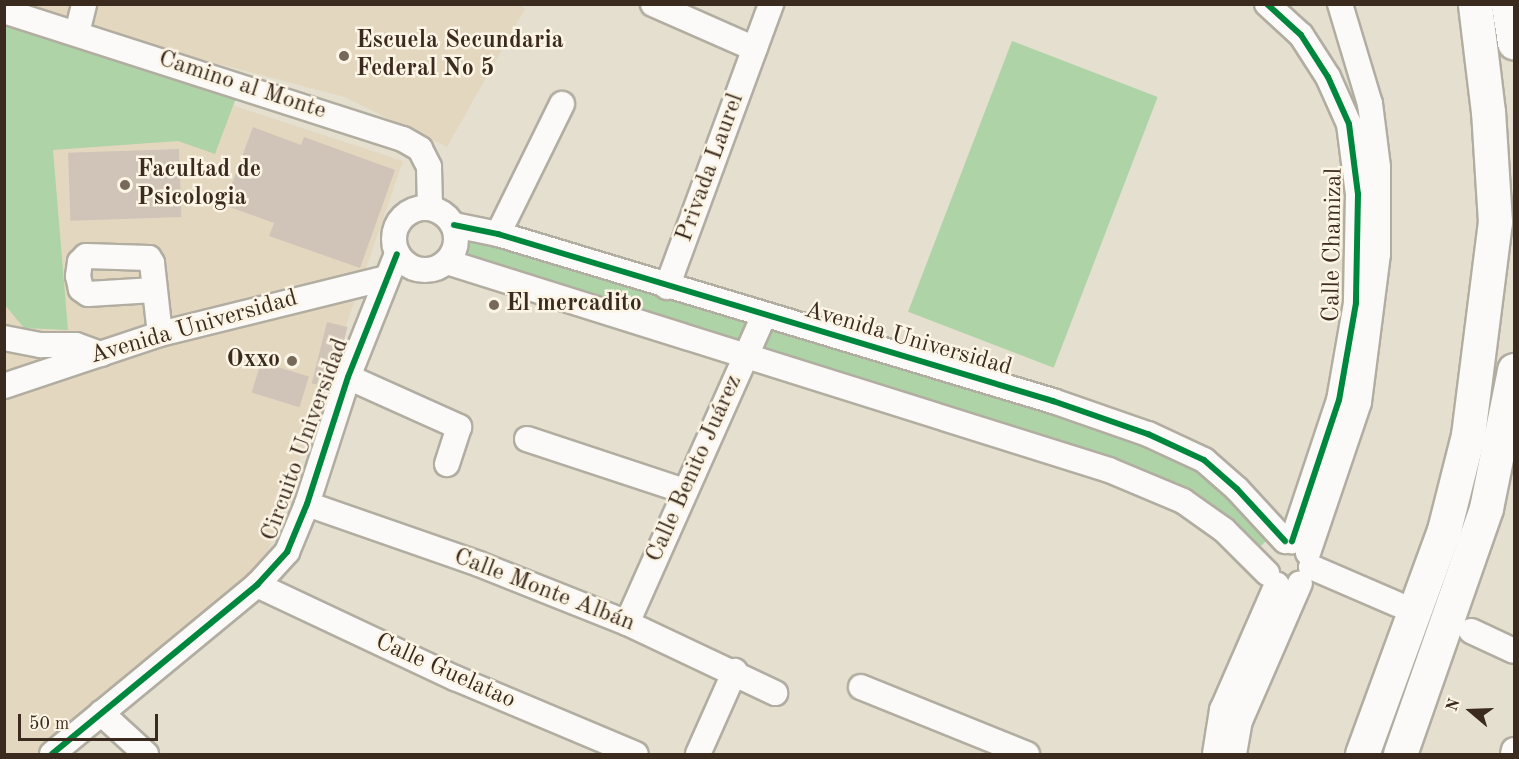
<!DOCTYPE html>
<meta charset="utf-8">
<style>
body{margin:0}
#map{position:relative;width:1519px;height:759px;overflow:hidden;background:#e4dfce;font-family:"Old Standard TT",serif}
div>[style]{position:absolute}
.built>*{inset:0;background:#e4d7c0}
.green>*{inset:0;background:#add3a6;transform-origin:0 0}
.building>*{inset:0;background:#cfc4b7;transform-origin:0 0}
.roads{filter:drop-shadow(2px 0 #b2ada1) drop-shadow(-2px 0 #b2ada1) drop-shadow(0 2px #b2ada1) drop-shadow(0 -2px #b2ada1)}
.minor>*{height:24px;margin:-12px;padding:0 12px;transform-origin:12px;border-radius:12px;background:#fbfaf8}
.minor>.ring{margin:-12px;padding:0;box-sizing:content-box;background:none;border:24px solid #fbfaf8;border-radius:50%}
.highway>*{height:33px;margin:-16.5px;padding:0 16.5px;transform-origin:16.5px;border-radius:16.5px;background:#fbfaf8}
.cycleway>*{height:6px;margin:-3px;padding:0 3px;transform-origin:3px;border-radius:3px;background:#00873e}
.dots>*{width:16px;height:16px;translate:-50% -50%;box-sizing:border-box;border:3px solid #fcf5e5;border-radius:50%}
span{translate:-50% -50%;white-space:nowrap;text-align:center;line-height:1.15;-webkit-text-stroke:5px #fcf5e5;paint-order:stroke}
.poi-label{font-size:24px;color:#3b2a1e;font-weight:700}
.left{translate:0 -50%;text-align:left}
.right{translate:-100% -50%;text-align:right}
.street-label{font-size:24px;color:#3b2a1e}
.frame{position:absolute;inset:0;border:6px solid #3b2a1e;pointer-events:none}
.north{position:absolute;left:1441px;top:681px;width:60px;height:60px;-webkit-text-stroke:4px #fcf5e5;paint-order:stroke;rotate:289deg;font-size:16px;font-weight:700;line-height:24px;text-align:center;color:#3b2a1e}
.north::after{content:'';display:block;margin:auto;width:21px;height:27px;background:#3b2a1e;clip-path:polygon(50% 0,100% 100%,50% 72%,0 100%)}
.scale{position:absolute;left:18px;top:714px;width:140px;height:27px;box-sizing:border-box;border:3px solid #3b2a1e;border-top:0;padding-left:8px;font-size:18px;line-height:21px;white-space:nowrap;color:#3b2a1e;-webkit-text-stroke:4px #fcf5e5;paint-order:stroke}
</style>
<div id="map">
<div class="built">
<div style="clip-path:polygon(38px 4px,518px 4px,525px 9px,447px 147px,344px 97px,35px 15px)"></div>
<div style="clip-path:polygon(5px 31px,403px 161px,266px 557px,256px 570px,40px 754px,5px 754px)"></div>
</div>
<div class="green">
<div style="clip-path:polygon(4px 20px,236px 98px,215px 154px,178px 141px,53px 150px,68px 330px,24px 328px,5px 305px)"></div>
<div style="left:1012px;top:41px;width:156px;height:290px;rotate:21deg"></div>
<div style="left:467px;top:234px;width:296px;height:27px;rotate:17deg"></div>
<div style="clip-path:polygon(770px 323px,1123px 432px,1204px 469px,1271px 536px,1255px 552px,1192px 497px,754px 352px)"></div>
</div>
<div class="building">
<div style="clip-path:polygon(253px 127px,301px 145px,304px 137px,395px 170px,360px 268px,269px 236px,274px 223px,224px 205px)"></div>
<div style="left:179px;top:149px;width:68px;height:111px;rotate:88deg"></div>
<div style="left:327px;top:322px;width:21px;height:63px;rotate:14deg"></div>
<div style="left:261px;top:362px;width:50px;height:32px;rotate:17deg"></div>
</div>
<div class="roads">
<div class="minor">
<div style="left:653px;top:4px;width:111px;rotate:23.8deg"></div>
<div style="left:1267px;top:4px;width:46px;rotate:42.4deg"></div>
<div style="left:1301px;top:35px;width:50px;rotate:57.3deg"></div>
<div style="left:1328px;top:77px;width:51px;rotate:65.9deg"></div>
<div style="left:1349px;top:124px;width:71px;rotate:82.7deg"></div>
<div style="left:1358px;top:194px;width:109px;rotate:91.1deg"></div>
<div style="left:1356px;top:303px;width:98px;rotate:99.9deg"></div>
<div style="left:1339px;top:400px;width:149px;rotate:108.4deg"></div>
<div style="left:4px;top:11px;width:419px;rotate:17.8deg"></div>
<div style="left:403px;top:139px;width:20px;rotate:30deg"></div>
<div style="left:420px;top:149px;width:20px;rotate:63deg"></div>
<div style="left:429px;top:167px;width:40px;rotate:88.6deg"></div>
<div style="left:77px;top:33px;width:30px;rotate:-76deg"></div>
<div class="ring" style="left:394px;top:208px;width:38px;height:38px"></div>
<div style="left:454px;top:225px;width:45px;rotate:11.6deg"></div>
<div style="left:498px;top:234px;width:580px;rotate:16.75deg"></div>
<div style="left:1053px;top:401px;width:101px;rotate:19.2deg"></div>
<div style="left:1148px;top:434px;width:62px;rotate:24.9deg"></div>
<div style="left:1204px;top:460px;width:44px;rotate:41.3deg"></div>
<div style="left:1237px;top:489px;width:71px;rotate:47.3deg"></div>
<div style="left:498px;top:234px;width:145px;rotate:-63.8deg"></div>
<div style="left:447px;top:262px;width:694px;rotate:17.44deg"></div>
<div style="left:1109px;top:470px;width:80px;rotate:22.7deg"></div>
<div style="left:1183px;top:501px;width:50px;rotate:35.3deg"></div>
<div style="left:1224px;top:530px;width:61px;rotate:45deg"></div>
<div style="left:667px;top:287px;width:302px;rotate:-69.8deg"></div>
<div style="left:154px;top:290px;width:66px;rotate:176.5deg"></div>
<div style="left:88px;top:294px;width:9px;rotate:-144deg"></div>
<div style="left:81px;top:289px;width:13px;rotate:-103deg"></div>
<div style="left:78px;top:276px;width:14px;rotate:-82deg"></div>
<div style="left:80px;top:262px;width:8px;rotate:-45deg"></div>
<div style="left:86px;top:256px;width:63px;rotate:1.8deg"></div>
<div style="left:149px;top:258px;width:6px;rotate:59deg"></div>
<div style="left:152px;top:263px;width:71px;rotate:83.6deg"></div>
<div style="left:4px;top:338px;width:38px;rotate:11deg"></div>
<div style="left:41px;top:345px;width:35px"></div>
<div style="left:76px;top:345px;width:27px;rotate:20deg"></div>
<div style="left:348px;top:377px;width:122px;rotate:24.2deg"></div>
<div style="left:459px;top:427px;width:39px;rotate:108deg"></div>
<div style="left:4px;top:386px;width:164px;rotate:-18.4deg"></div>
<div style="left:160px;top:334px;width:233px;rotate:-13.9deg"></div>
<div style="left:527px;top:439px;width:165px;rotate:18.3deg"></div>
<div style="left:307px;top:504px;width:182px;rotate:19.2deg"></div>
<div style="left:479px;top:564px;width:159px;rotate:21.7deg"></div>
<div style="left:627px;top:623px;width:164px;rotate:25.3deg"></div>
<div style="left:1308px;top:553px;width:159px;rotate:-71.3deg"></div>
<div style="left:1359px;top:402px;width:149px;rotate:-82.7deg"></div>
<div style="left:1378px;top:254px;width:87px;rotate:-90deg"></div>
<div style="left:1378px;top:167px;width:64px;rotate:-97.2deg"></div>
<div style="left:1370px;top:104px;width:104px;rotate:-106.7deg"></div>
<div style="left:1311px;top:567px;width:94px;rotate:23.3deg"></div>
<div style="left:257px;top:585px;width:219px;rotate:25.2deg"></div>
<div style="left:455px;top:678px;width:196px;rotate:22.8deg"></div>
<div style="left:627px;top:623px;width:336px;rotate:-66deg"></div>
<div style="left:1471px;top:631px;width:47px;rotate:24.9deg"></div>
<div style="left:861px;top:687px;width:179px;rotate:22deg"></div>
<div style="left:101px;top:713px;width:61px;rotate:42.3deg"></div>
<div style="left:52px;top:754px;width:266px;rotate:-39.5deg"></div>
<div style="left:257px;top:585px;width:45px;rotate:-47.7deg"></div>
<div style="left:287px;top:552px;width:52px;rotate:-67.4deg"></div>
<div style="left:307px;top:504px;width:133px;rotate:-72.1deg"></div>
<div style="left:348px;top:377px;width:132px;rotate:-68.3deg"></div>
<div style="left:698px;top:754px;width:91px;rotate:-66deg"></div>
<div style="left:1215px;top:754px;width:45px;rotate:-81deg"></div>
<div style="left:1222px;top:710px;width:137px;rotate:-66.4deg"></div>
<div style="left:1234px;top:754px;width:34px;rotate:-80deg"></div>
<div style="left:1240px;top:721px;width:150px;rotate:-66.5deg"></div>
<div style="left:1513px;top:754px;width:4px;rotate:-76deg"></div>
</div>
<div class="highway">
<div style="left:1508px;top:4px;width:39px;rotate:81deg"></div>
<div style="left:1362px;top:754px;width:239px;rotate:-69.9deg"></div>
<div style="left:1444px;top:530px;width:98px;rotate:-75.8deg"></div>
<div style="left:1468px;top:435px;width:215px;rotate:-82.8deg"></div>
<div style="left:1495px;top:222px;width:110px;rotate:-93.6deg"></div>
<div style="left:1488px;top:112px;width:109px;rotate:-96.9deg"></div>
<div style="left:1400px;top:754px;width:261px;rotate:-70.7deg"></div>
<div style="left:1486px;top:508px;width:141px;rotate:-78.5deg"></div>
</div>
</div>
<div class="cycleway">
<div style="left:1267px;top:4px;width:46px;rotate:42.4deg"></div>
<div style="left:1301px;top:35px;width:50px;rotate:57.3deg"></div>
<div style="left:1328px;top:77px;width:51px;rotate:65.9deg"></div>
<div style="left:1349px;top:124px;width:71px;rotate:82.7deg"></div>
<div style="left:1358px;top:194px;width:109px;rotate:91.1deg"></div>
<div style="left:1356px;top:303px;width:98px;rotate:99.9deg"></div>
<div style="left:1339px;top:400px;width:149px;rotate:108.4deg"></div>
<div style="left:454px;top:225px;width:45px;rotate:11.6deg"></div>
<div style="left:498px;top:234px;width:580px;rotate:16.75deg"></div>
<div style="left:1053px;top:401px;width:101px;rotate:19.2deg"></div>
<div style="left:1148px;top:434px;width:62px;rotate:24.9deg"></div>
<div style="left:1204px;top:460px;width:44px;rotate:41.3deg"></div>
<div style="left:1237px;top:489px;width:71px;rotate:47.3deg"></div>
<div style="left:52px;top:754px;width:266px;rotate:-39.5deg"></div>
<div style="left:257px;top:585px;width:45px;rotate:-47.7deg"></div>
<div style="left:287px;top:552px;width:52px;rotate:-67.4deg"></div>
<div style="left:307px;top:504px;width:133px;rotate:-72.1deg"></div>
<div style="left:348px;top:377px;width:132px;rotate:-68.3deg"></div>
</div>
<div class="dots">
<div style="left:344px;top:56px;background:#76695c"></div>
<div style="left:125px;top:185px;background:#76695c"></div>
<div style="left:494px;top:305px;background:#76695c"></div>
<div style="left:292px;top:361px;background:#76695c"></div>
</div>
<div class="poi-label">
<span class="left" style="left:356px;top:56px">Escuela Secundaria<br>Federal No 5</span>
<span class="left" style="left:137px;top:185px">Facultad de<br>Psicologia</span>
<span class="left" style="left:506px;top:305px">El mercadito</span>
<span class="right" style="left:280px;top:361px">Oxxo</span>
</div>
<div class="street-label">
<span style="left:242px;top:86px;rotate:18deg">Camino al Monte</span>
<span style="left:711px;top:168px;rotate:-70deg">Privada Laurel</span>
<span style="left:1334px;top:245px;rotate:-89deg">Calle Chamizal</span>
<span style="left:194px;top:328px;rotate:-16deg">Avenida Universidad</span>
<span style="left:908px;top:340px;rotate:16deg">Avenida Universidad</span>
<span style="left:306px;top:440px;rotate:-70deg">Circuito Universidad</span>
<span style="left:695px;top:469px;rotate:-66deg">Calle Benito Juárez</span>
<span style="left:544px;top:591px;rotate:21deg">Calle Monte Albán</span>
<span style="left:445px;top:672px;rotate:24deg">Calle Guelatao</span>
</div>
<div class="frame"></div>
<div class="north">N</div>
<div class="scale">50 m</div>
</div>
